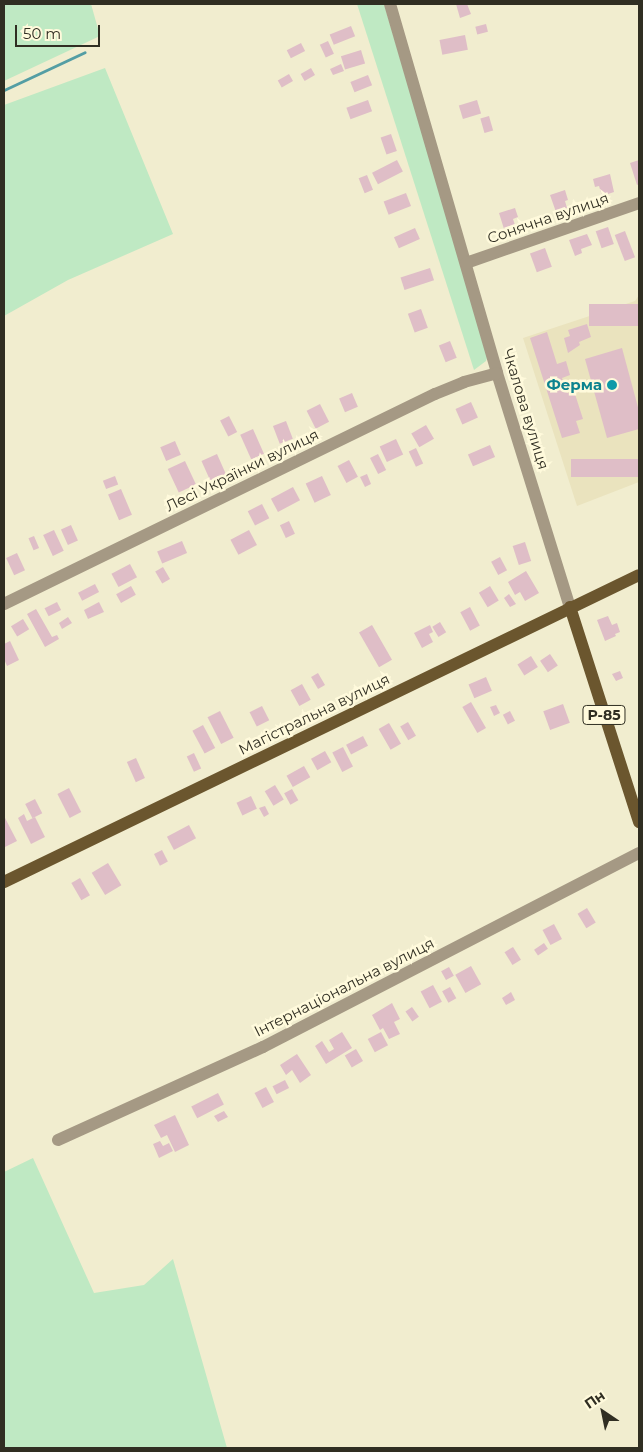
<!DOCTYPE html>
<meta charset="utf-8">
<style>
body{margin:0}
#map{position:relative;width:643px;height:1452px;overflow:hidden;background:#f1edcf;font-family:Montserrat,sans-serif}
div>[style]{position:absolute}
.built>*{inset:0;background:#eae3be}
.green>*{inset:0;background:#bfe9c3}
.stream>*{height:3px;margin:-1.5px;padding:0 1.5px;transform-origin:1.5px;border-radius:1.5px;background:#549ea4}
.building>*{inset:0;background:#dfbec7;transform-origin:0 0}
.minor>*{height:12px;margin:-6px;padding:0 6px;transform-origin:6px;border-radius:6px;background:#a59984}
.major>*{height:12px;margin:-6px;padding:0 6px;transform-origin:6px;border-radius:6px;background:#6b562e}
.dots>*{width:14px;height:14px;translate:-50% -50%;box-sizing:border-box;border:2px solid #fffadc;border-radius:50%}
span{translate:-50% -50%;white-space:nowrap;text-align:center;line-height:1.15;-webkit-text-stroke:5px #fffadc;paint-order:stroke}
.shield-label span{padding:1px 4px;background:#fffadc;border:1px solid;border-radius:4px;-webkit-text-stroke-width:0}
.shield-label{font-size:14px;color:#302e22;font-weight:700}
.street-label{font-size:15px;color:#302e22}
.culture-label{font-size:15px;color:#0d838f;font-weight:700}
.right{translate:-100% -50%;text-align:right}
.frame{position:absolute;inset:0;border:5px solid #302e22;pointer-events:none}
.north{position:absolute;left:578px;top:1387px;width:50px;height:50px;-webkit-text-stroke:4px #fffadc;paint-order:stroke;rotate:326deg;font-size:14px;font-weight:700;line-height:20px;text-align:center;color:#302e22}
.north::after{content:'';display:block;margin:auto;width:18px;height:22px;background:#302e22;clip-path:polygon(50% 0,100% 100%,50% 72%,0 100%)}
.scale{position:absolute;left:15px;top:25px;width:85px;height:22px;box-sizing:border-box;border:2px solid #302e22;border-top:0;padding-left:6px;font-size:15px;line-height:18px;white-space:nowrap;color:#302e22;-webkit-text-stroke:4px #fffadc;paint-order:stroke}
</style>
<div id="map">
<div class="built">
<div style="clip-path:polygon(639px 295px,639px 482px,577px 506px,523px 338px,635px 301px)"></div>
</div>
<div class="green">
<div style="clip-path:polygon(4px 4px,91px 4px,100px 36px,4px 81px)"></div>
<div style="clip-path:polygon(357px 4px,384px 4px,488px 355px,486px 361px,474px 370px)"></div>
<div style="clip-path:polygon(105px 68px,173px 234px,68px 280px,4px 316px,4px 105px)"></div>
<div style="clip-path:polygon(33px 1158px,94px 1293px,144px 1285px,173px 1259px,227px 1448px,4px 1448px,4px 1172px)"></div>
</div>
<div class="stream">
<div style="left:4px;top:90px;width:89px;rotate:-25.1deg"></div>
</div>
<div class="building">
<div style="clip-path:polygon(456px 4px,467px 4px,471px 14px,460px 18px)"></div>
<div style="left:486px;top:24px;width:8px;height:11px;rotate:76deg"></div>
<div style="left:351px;top:26px;width:11px;height:23px;rotate:68deg"></div>
<div style="left:465px;top:35px;width:15px;height:26px;rotate:79deg"></div>
<div style="left:328px;top:41px;width:14px;height:9px;rotate:65deg"></div>
<div style="left:301px;top:43px;width:9px;height:16px;rotate:63deg"></div>
<div style="left:361px;top:50px;width:14px;height:21px;rotate:73deg"></div>
<div style="clip-path:polygon(341px 64px,344px 71px,333px 75px,330px 69px)"></div>
<div style="left:311px;top:68px;width:8px;height:12px;rotate:60deg"></div>
<div style="left:289px;top:74px;width:8px;height:13px;rotate:60deg"></div>
<div style="left:368px;top:75px;width:11px;height:19px;rotate:68deg"></div>
<div style="left:368px;top:100px;width:12px;height:23px;rotate:70deg"></div>
<div style="left:477px;top:100px;width:14px;height:19px;rotate:73deg"></div>
<div style="left:489px;top:116px;width:15px;height:9px;rotate:74deg"></div>
<div style="left:391px;top:134px;width:18px;height:11px;rotate:71deg"></div>
<div style="left:397px;top:160px;width:13px;height:28px;rotate:63deg"></div>
<div style="clip-path:polygon(639px 160px,639px 184px,637px 185px,630px 163px)"></div>
<div style="clip-path:polygon(610px 174px,614px 192px,602px 196px,599px 186px,595px 187px,593px 179px)"></div>
<div style="left:367px;top:175px;width:16px;height:9px;rotate:68deg"></div>
<div style="clip-path:polygon(565px 190px,568px 200px,565px 201px,567px 208px,556px 212px,550px 195px)"></div>
<div style="left:406px;top:193px;width:14px;height:24px;rotate:69deg"></div>
<div style="clip-path:polygon(515px 208px,518px 217px,513px 219px,515px 225px,504px 229px,499px 213px)"></div>
<div style="left:608px;top:227px;width:18px;height:13px;rotate:71deg"></div>
<div style="left:415px;top:228px;width:12px;height:23px;rotate:66deg"></div>
<div style="left:625px;top:231px;width:28px;height:11px;rotate:69deg"></div>
<div style="clip-path:polygon(587px 234px,592px 245px,581px 249px,582px 253px,575px 256px,569px 240px)"></div>
<div style="left:545px;top:248px;width:20px;height:16px;rotate:70deg"></div>
<div style="left:430px;top:268px;width:13px;height:31px;rotate:72deg"></div>
<div style="left:639px;top:304px;width:22px;height:50px;rotate:90deg"></div>
<div style="left:421px;top:309px;width:20px;height:14px;rotate:70deg"></div>
<div style="clip-path:polygon(587px 324px,591px 337px,579px 342px,580px 345px,568px 353px,564px 338px,570px 336px,568px 330px)"></div>
<div style="clip-path:polygon(547px 332px,557px 364px,566px 361px,570px 375px,562px 378px,567px 393px,574px 391px,583px 419px,576px 421px,580px 433px,562px 438px,530px 338px)"></div>
<div style="left:450px;top:341px;width:18px;height:12px;rotate:68deg"></div>
<div style="clip-path:polygon(622px 348px,639px 411px,639px 429px,607px 438px,585px 359px)"></div>
<div style="left:352px;top:393px;width:15px;height:14px;rotate:67deg"></div>
<div style="left:471px;top:402px;width:17px;height:17px;rotate:66deg"></div>
<div style="left:320px;top:404px;width:20px;height:15px;rotate:63deg"></div>
<div style="left:229px;top:416px;width:18px;height:10px;rotate:63deg"></div>
<div style="left:286px;top:421px;width:19px;height:14px;rotate:69deg"></div>
<div style="left:426px;top:425px;width:16px;height:17px;rotate:60deg"></div>
<div style="left:253px;top:429px;width:27px;height:14px;rotate:66deg"></div>
<div style="left:396px;top:439px;width:17px;height:18px;rotate:65deg"></div>
<div style="left:175px;top:441px;width:15px;height:16px;rotate:67deg"></div>
<div style="left:490px;top:445px;width:13px;height:24px;rotate:67deg"></div>
<div style="left:416px;top:448px;width:17px;height:8px;rotate:65deg"></div>
<div style="left:217px;top:454px;width:24px;height:17px;rotate:66deg"></div>
<div style="left:378px;top:454px;width:18px;height:9px;rotate:63deg"></div>
<div style="left:639px;top:459px;width:18px;height:68px;rotate:90deg"></div>
<div style="left:349px;top:460px;width:19px;height:13px;rotate:62deg"></div>
<div style="left:185px;top:461px;width:26px;height:19px;rotate:65deg"></div>
<div style="clip-path:polygon(367px 474px,371px 484px,365px 487px,360px 477px)"></div>
<div style="left:115px;top:476px;width:9px;height:13px;rotate:69deg"></div>
<div style="left:322px;top:476px;width:21px;height:18px;rotate:65deg"></div>
<div style="left:293px;top:487px;width:15px;height:25px;rotate:62deg"></div>
<div style="left:121px;top:489px;width:28px;height:14px;rotate:67deg"></div>
<div style="left:262px;top:504px;width:16px;height:16px;rotate:63deg"></div>
<div style="left:289px;top:521px;width:14px;height:10px;rotate:65deg"></div>
<div style="left:71px;top:525px;width:17px;height:11px;rotate:66deg"></div>
<div style="left:54px;top:530px;width:23px;height:12px;rotate:65deg"></div>
<div style="left:249px;top:530px;width:17px;height:21px;rotate:62deg"></div>
<div style="left:34px;top:536px;width:13px;height:6px;rotate:67deg"></div>
<div style="left:182px;top:541px;width:13px;height:27px;rotate:67deg"></div>
<div style="left:525px;top:542px;width:20px;height:13px;rotate:72deg"></div>
<div style="left:17px;top:553px;width:19px;height:12px;rotate:65deg"></div>
<div style="left:500px;top:557px;width:15px;height:10px;rotate:62deg"></div>
<div style="left:130px;top:564px;width:15px;height:21px;rotate:62deg"></div>
<div style="left:163px;top:567px;width:14px;height:9px;rotate:60deg"></div>
<div style="clip-path:polygon(526px 571px,539px 593px,525px 601px,520px 592px,515px 595px,508px 582px)"></div>
<div style="left:95px;top:584px;width:9px;height:19px;rotate:63deg"></div>
<div style="left:131px;top:586px;width:10px;height:17px;rotate:61deg"></div>
<div style="left:490px;top:586px;width:17px;height:13px;rotate:59deg"></div>
<div style="clip-path:polygon(509px 594px,516px 604px,510px 607px,504px 598px)"></div>
<div style="left:57px;top:602px;width:9px;height:14px;rotate:63deg"></div>
<div style="clip-path:polygon(99px 602px,104px 612px,88px 619px,84px 610px)"></div>
<div style="left:470px;top:607px;width:21px;height:11px;rotate:62deg"></div>
<div style="clip-path:polygon(36px 609px,52px 637px,57px 635px,59px 639px,45px 647px,27px 614px)"></div>
<div style="clip-path:polygon(608px 616px,612px 625px,617px 623px,620px 632px,615px 634px,616px 636px,605px 641px,597px 620px)"></div>
<div style="clip-path:polygon(68px 617px,72px 623px,62px 629px,59px 623px)"></div>
<div style="left:23px;top:619px;width:12px;height:14px;rotate:59deg"></div>
<div style="left:440px;top:622px;width:12px;height:9px;rotate:59deg"></div>
<div style="left:372px;top:625px;width:40px;height:15px;rotate:60deg"></div>
<div style="clip-path:polygon(430px 625px,433px 632px,429px 634px,433px 642px,422px 648px,414px 633px)"></div>
<div style="clip-path:polygon(10px 641px,19px 660px,7px 666px,4px 659px,4px 644px)"></div>
<div style="left:550px;top:654px;width:14px;height:12px;rotate:56deg"></div>
<div style="left:531px;top:656px;width:13px;height:16px;rotate:58deg"></div>
<div style="clip-path:polygon(620px 671px,623px 678px,616px 681px,612px 674px)"></div>
<div style="left:318px;top:673px;width:14px;height:8px;rotate:60deg"></div>
<div style="left:486px;top:677px;width:15px;height:19px;rotate:67deg"></div>
<div style="left:302px;top:684px;width:18px;height:13px;rotate:61deg"></div>
<div style="left:471px;top:702px;width:30px;height:10px;rotate:60deg"></div>
<div style="left:563px;top:704px;width:20px;height:21px;rotate:70deg"></div>
<div style="clip-path:polygon(496px 705px,500px 713px,494px 716px,490px 707px)"></div>
<div style="left:262px;top:706px;width:16px;height:14px;rotate:63deg"></div>
<div style="left:220px;top:711px;width:30px;height:14px;rotate:63deg"></div>
<div style="left:510px;top:711px;width:11px;height:8px;rotate:63deg"></div>
<div style="left:408px;top:722px;width:16px;height:9px;rotate:60deg"></div>
<div style="left:389px;top:723px;width:24px;height:12px;rotate:60deg"></div>
<div style="left:203px;top:725px;width:26px;height:12px;rotate:62deg"></div>
<div style="left:363px;top:736px;width:11px;height:19px;rotate:63deg"></div>
<div style="left:343px;top:747px;width:22px;height:12px;rotate:63deg"></div>
<div style="left:325px;top:751px;width:13px;height:16px;rotate:61deg"></div>
<div style="left:194px;top:753px;width:17px;height:8px;rotate:65deg"></div>
<div style="left:136px;top:758px;width:22px;height:10px;rotate:66deg"></div>
<div style="left:304px;top:766px;width:13px;height:20px;rotate:61deg"></div>
<div style="left:275px;top:785px;width:17px;height:12px;rotate:59deg"></div>
<div style="left:69px;top:788px;width:27px;height:13px;rotate:63deg"></div>
<div style="left:292px;top:789px;width:13px;height:9px;rotate:61deg"></div>
<div style="left:251px;top:796px;width:14px;height:16px;rotate:65deg"></div>
<div style="left:35px;top:799px;width:16px;height:11px;rotate:63deg"></div>
<div style="clip-path:polygon(265px 806px,269px 814px,264px 817px,259px 808px)"></div>
<div style="clip-path:polygon(24px 814px,27px 821px,35px 817px,45px 837px,31px 844px,18px 818px)"></div>
<div style="clip-path:polygon(4px 816px,17px 841px,5px 847px,4px 845px)"></div>
<div style="left:189px;top:825px;width:15px;height:25px;rotate:62deg"></div>
<div style="left:162px;top:850px;width:13px;height:9px;rotate:63deg"></div>
<div style="left:108px;top:863px;width:26px;height:19px;rotate:59deg"></div>
<div style="left:80px;top:878px;width:20px;height:10px;rotate:60deg"></div>
<div style="left:587px;top:908px;width:17px;height:11px;rotate:59deg"></div>
<div style="left:554px;top:924px;width:17px;height:13px;rotate:62deg"></div>
<div style="left:544px;top:943px;width:7px;height:12px;rotate:56deg"></div>
<div style="left:513px;top:947px;width:15px;height:10px;rotate:58deg"></div>
<div style="left:471px;top:966px;width:21px;height:18px;rotate:61deg"></div>
<div style="left:449px;top:967px;width:10px;height:9px;rotate:61deg"></div>
<div style="left:433px;top:985px;width:19px;height:14px;rotate:62deg"></div>
<div style="left:450px;top:987px;width:13px;height:9px;rotate:61deg"></div>
<div style="clip-path:polygon(511px 992px,515px 1000px,506px 1005px,502px 998px)"></div>
<div style="clip-path:polygon(392px 1003px,400px 1019px,394px 1022px,400px 1034px,389px 1039px,383px 1028px,380px 1030px,372px 1015px)"></div>
<div style="left:412px;top:1007px;width:12px;height:8px;rotate:55deg"></div>
<div style="clip-path:polygon(342px 1032px,352px 1048px,326px 1064px,315px 1046px,322px 1041px,329px 1052px,334px 1049px,329px 1040px)"></div>
<div style="left:381px;top:1032px;width:15px;height:15px;rotate:62deg"></div>
<div style="left:356px;top:1049px;width:14px;height:13px;rotate:60deg"></div>
<div style="clip-path:polygon(297px 1054px,311px 1075px,300px 1083px,292px 1070px,286px 1075px,280px 1065px)"></div>
<div style="left:285px;top:1080px;width:9px;height:14px;rotate:63deg"></div>
<div style="left:266px;top:1087px;width:17px;height:13px;rotate:62deg"></div>
<div style="left:218px;top:1093px;width:13px;height:30px;rotate:63deg"></div>
<div style="clip-path:polygon(224px 1111px,228px 1117px,218px 1122px,214px 1116px)"></div>
<div style="clip-path:polygon(175px 1115px,189px 1145px,175px 1152px,167px 1135px,161px 1138px,154px 1125px)"></div>
<div style="clip-path:polygon(160px 1141px,163px 1146px,169px 1143px,173px 1151px,159px 1158px,153px 1144px)"></div>
</div>
<div class="minor">
<div style="left:390px;top:4px;width:384px;rotate:73.8deg"></div>
<div style="left:497px;top:373px;width:245px;rotate:72.7deg"></div>
<div style="left:466px;top:263px;width:183px;rotate:-19.1deg"></div>
<div style="left:4px;top:604px;width:479px;rotate:-26deg"></div>
<div style="left:435px;top:394px;width:31px;rotate:-22deg"></div>
<div style="left:464px;top:382px;width:34px;rotate:-15deg"></div>
<div style="left:58px;top:1140px;width:225px;rotate:-24.4deg"></div>
<div style="left:263px;top:1047px;width:423px;rotate:-27.3deg"></div>
</div>
<div class="major">
<div style="left:570px;top:607px;width:226px;rotate:72.2deg"></div>
<div style="left:4px;top:882px;width:705px;rotate:-25.8deg"></div>
</div>
<div class="dots">
<div style="left:612px;top:385px;background:#0f9aa8"></div>
</div>
<div class="shield-label">
<span style="left:604px;top:715px">Р-85</span>
</div>
<div class="street-label">
<span style="left:548px;top:218px;rotate:-19deg">Сонячна вулиця</span>
<span style="left:526px;top:409px;rotate:73deg">Чкалова вулиця</span>
<span style="left:242px;top:470px;rotate:-26deg">Лесі Українки вулиця</span>
<span style="left:314px;top:714px;rotate:-26deg">Магістральна вулиця</span>
<span style="left:344px;top:987px;rotate:-27deg">Інтернаціональна вулиця</span>
</div>
<div class="culture-label">
<span class="right" style="left:602px;top:385px">Ферма</span>
</div>
<div class="frame"></div>
<div class="north">Пн</div>
<div class="scale">50 m</div>
</div>
